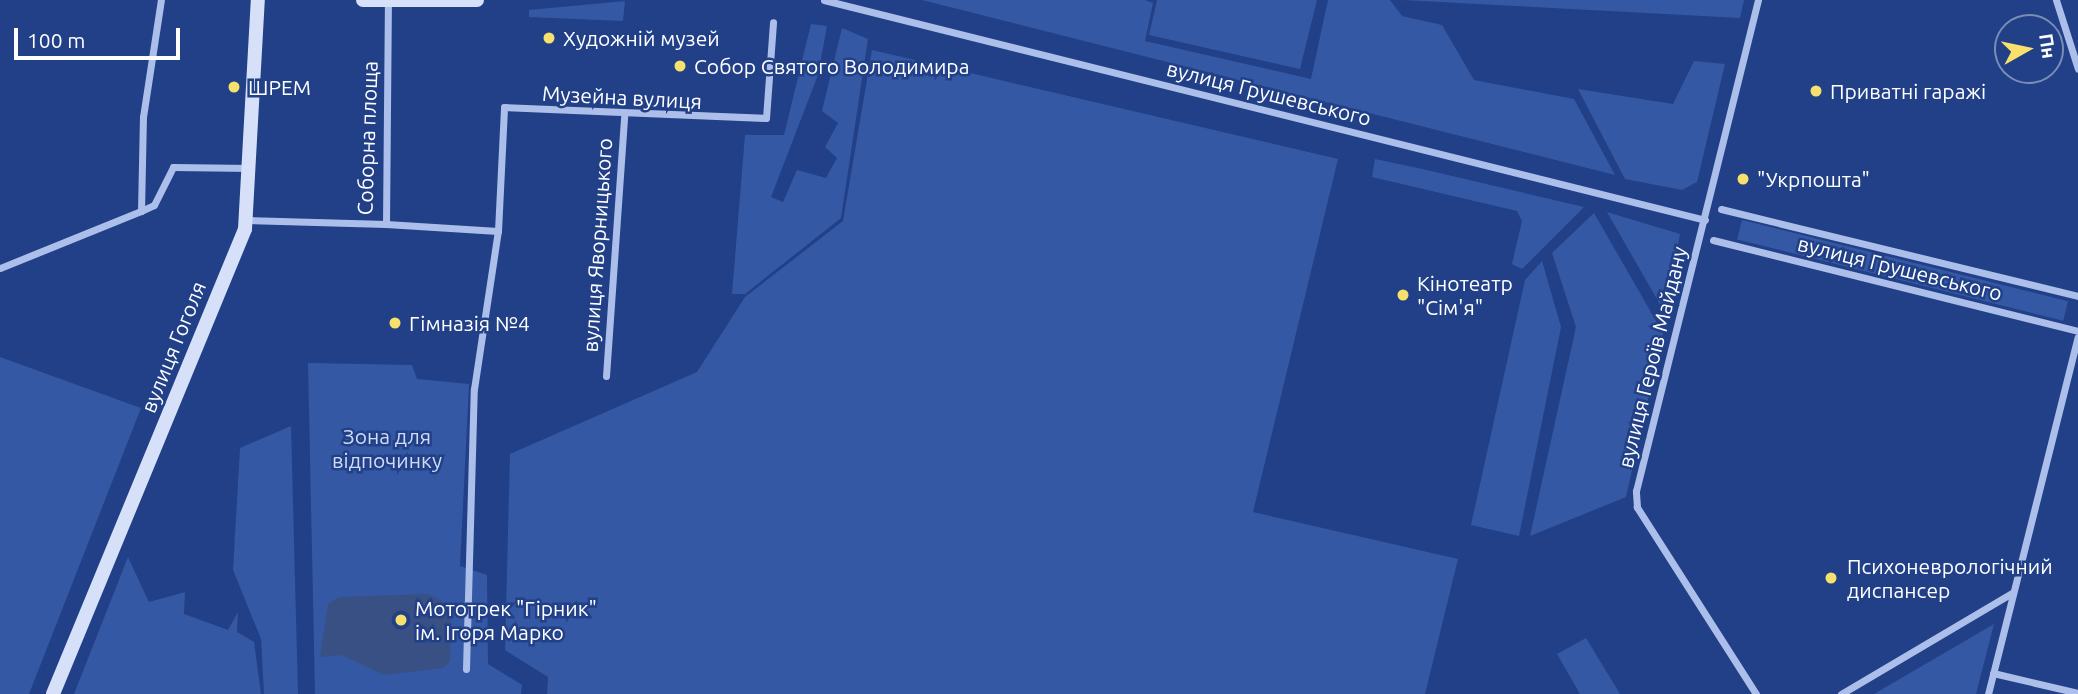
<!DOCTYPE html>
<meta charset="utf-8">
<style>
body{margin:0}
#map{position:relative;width:2078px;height:694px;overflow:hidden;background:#214087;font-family:Ubuntu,sans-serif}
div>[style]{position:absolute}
.green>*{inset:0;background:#3458a4;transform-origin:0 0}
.water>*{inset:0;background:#395085}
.street>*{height:7px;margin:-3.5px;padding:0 3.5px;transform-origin:3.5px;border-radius:3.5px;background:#abbfea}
.secondary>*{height:14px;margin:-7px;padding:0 7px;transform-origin:7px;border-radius:7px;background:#d6e0f8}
.dots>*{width:19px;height:19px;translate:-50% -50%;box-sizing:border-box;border:4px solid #214087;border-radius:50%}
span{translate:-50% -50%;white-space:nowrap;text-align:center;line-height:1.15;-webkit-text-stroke:5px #214087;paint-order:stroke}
.poi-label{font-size:21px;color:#fff}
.left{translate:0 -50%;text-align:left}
.street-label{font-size:21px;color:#fff}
.park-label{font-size:21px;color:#cfdcf7}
.north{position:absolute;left:1994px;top:14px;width:70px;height:70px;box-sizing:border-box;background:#214087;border:2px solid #7a8cb7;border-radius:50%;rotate:81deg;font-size:19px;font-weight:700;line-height:28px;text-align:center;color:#fff}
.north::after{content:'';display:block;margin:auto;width:24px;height:32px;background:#f7e16c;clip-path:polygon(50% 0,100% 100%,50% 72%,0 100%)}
.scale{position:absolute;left:14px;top:28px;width:166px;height:32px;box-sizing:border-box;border:4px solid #fff;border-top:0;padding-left:9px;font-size:21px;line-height:24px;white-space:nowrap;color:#fff;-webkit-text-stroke:5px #214087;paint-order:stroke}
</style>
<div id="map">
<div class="green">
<div style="clip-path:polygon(922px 0,1145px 0,1153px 3px,1145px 41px,1311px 79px,1328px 0,1390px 0,1402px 16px,1442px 25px,1474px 80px,1574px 99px,1615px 175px)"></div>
<div style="clip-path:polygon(1157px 0,1317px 0,1300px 69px,1149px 35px)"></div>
<div style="clip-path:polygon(1402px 0,1744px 0,1740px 18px)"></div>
<div style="clip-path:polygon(625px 1px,623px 21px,529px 17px,529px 10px)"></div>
<div style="clip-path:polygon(811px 24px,827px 26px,818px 75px,771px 197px,783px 202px,797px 170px,826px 178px,837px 158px,825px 147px,838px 123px,822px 111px,842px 28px,868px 39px,841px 218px,745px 294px,732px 294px,745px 135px,784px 135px)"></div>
<div style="clip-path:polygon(872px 50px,1338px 159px,1253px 512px,1458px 559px,1425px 694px,547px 694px,548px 677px,505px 650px,510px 454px,697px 372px,745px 297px,843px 221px)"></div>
<div style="clip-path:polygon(1694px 61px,1725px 64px,1697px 182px,1682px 190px,1625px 179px,1578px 89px,1673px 104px)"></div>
<div style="clip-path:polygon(1375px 159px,1418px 168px,1584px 207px,1522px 269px,1512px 264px,1522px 221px,1517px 211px,1372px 177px)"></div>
<div style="clip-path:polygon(1607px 212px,1680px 234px,1666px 315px)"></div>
<div style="clip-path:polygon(1594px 213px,1663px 333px,1626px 497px,1530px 536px,1576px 327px,1552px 253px)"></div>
<div style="left:1742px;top:220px;width:336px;height:20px;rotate:14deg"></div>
<div style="clip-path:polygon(1542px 261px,1561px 327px,1519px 536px,1471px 525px,1525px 280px)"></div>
<div style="clip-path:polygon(0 357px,141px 408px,29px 694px,0 694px)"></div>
<div style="clip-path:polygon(308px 363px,412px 365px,417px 379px,469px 384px,460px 566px,487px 575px,488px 664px,522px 685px,521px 694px,315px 694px)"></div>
<div style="clip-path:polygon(291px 426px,298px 694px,264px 694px,261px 639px,233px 570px,240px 448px)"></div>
<div style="clip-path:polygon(128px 557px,149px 602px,185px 592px,184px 614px,228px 630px,238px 612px,237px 632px,254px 642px,261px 694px,74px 694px)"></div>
<div style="clip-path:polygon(1994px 624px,1976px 694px,1874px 694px)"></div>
<div style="clip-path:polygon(1586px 638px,1620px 694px,1580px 694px,1557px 654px)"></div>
</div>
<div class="water">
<div style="clip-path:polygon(427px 594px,441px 600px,451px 616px,450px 661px,443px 668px,384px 675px,342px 655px,320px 657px,328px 604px,339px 597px)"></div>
</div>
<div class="street">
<div style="left:824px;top:0;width:908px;rotate:14.02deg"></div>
<div style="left:2056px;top:0;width:72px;rotate:72.3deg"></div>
<div style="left:1721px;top:209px;width:367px;rotate:13.7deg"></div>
<div style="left:141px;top:211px;width:14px;rotate:-25deg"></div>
<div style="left:154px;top:205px;width:42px;rotate:-63.4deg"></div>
<div style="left:173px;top:167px;width:78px;rotate:0.7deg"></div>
<div style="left:248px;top:220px;width:138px;rotate:1.7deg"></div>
<div style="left:386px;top:224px;width:222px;rotate:-89.5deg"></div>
<div style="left:386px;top:224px;width:112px;rotate:3.6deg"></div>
<div style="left:498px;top:231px;width:124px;rotate:-87.2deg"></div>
<div style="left:504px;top:107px;width:262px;rotate:2.4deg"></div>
<div style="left:766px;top:118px;width:96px;rotate:-85.8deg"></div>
<div style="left:1713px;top:240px;width:376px;rotate:14deg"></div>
<div style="left:0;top:268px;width:152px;rotate:-22deg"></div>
<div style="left:141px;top:211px;width:94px;rotate:-88.8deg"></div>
<div style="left:143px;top:117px;width:118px;rotate:-81.3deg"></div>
<div style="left:606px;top:376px;width:260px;rotate:-86deg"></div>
<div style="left:466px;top:669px;width:280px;rotate:-88.4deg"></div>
<div style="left:474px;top:389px;width:160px;rotate:-81.4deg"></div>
<div style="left:1993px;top:673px;width:87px;rotate:13.2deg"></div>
<div style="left:1756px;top:694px;width:222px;rotate:-122.5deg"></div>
<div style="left:1637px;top:507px;width:16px;rotate:-94deg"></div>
<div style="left:1636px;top:491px;width:506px;rotate:-76.05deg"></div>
<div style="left:1841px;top:694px;width:199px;rotate:-30.6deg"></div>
<div style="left:1988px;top:694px;width:368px;rotate:-75.9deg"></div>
</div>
<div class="secondary">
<div style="left:363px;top:0;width:114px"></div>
<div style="left:53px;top:694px;width:503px;rotate:-67.56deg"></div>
<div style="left:245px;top:229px;width:229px;rotate:-86.8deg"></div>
</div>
<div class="dots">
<div style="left:549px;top:38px;background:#f7e16c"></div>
<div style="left:680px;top:66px;background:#f7e16c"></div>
<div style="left:234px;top:87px;background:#f7e16c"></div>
<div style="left:1816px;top:91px;background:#f7e16c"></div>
<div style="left:1743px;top:179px;background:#f7e16c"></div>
<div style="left:1403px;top:295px;background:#f7e16c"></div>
<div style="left:395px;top:323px;background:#f7e16c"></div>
<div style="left:1831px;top:578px;background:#f7e16c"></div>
<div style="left:401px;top:620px;background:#f7e16c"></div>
</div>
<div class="poi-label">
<span class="left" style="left:563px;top:38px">Художній музей</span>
<span class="left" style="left:694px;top:66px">Собор Святого Володимира</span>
<span class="left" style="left:248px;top:87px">ШРЕМ</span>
<span class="left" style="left:1830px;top:91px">Приватні гаражі</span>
<span class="left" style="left:1757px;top:179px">"Укрпошта"</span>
<span class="left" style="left:1417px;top:295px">Кінотеатр<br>"Сім'я"</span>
<span class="left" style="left:409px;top:323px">Гімназія №4</span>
<span class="left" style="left:1847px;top:578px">Психоневрологічний<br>диспансер</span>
<span class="left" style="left:415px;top:620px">Мототрек "Гірник"<br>ім. Ігоря Марко</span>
</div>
<div class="street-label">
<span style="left:1269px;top:93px;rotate:14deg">вулиця Грушевського</span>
<span style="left:622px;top:97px;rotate:3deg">Музейна вулиця</span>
<span style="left:367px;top:138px;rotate:-88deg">Соборна площа</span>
<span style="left:597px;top:245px;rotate:-86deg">вулиця Яворницького</span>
<span style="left:1900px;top:268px;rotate:14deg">вулиця Грушевського</span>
<span style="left:173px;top:347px;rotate:-68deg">вулиця Гоголя</span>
<span style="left:1652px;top:357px;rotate:-76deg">вулиця Героїв Майдану</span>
</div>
<div class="park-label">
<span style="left:387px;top:448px">Зона для<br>відпочинку</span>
</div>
<div class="north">Пн</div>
<div class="scale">100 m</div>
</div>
